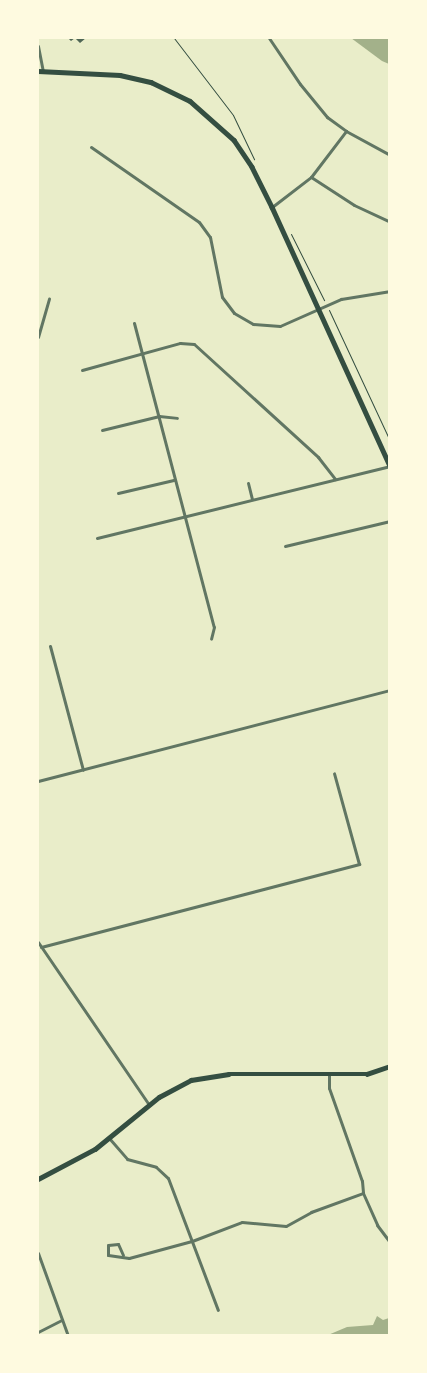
<!DOCTYPE html>
<style>
body{margin:0}
#map{position:relative;width:427px;height:1373px;overflow:hidden;background:#e9edc9;font-family:"Fira Sans",sans-serif}
div>[style]{position:absolute}
.water>*{inset:0;background:#a3b18a}
.building>*{inset:0;background:#4f6655}
.path>*{height:1px;margin:-0.5px;padding:0 0.5px;transform-origin:0.5px;border-radius:0.5px;background:#344e41}
.minor>*{height:3px;margin:-1.5px;padding:0 1.5px;transform-origin:1.5px;border-radius:1.5px;background:#617663}
.secondary>*{height:4.5px;margin:-2.25px;padding:0 2.25px;transform-origin:2.25px;border-radius:2.25px;background:#344e41}
span{translate:-50% -50%;white-space:nowrap;text-align:center;line-height:1.15;-webkit-text-stroke:5px #fefae0;paint-order:stroke}
.frame{position:absolute;inset:0;border:39px solid #fefae0;pointer-events:none}
</style>
<div id="map">
<div class="water">
<div style="clip-path:polygon(351px 38px,389px 38px,389px 64px,382px 61px)"></div>
<div style="clip-path:polygon(377px 1316px,383px 1320px,389px 1318px,389px 1335px,328px 1335px,347px 1327px,373px 1325px)"></div>
</div>
<div class="building">
<div style="clip-path:polygon(68px 38px,86px 38px,80px 43px,75px 38px,71px 41px)"></div>
</div>
<div class="path">
<div style="left:174px;top:38px;width:97px;rotate:52.5deg"></div>
<div style="left:233px;top:115px;width:49px;rotate:64.5deg"></div>
<div style="left:291px;top:234px;width:74px;rotate:63.4deg"></div>
<div style="left:329px;top:310px;width:145px;rotate:65deg"></div>
</div>
<div class="minor">
<div style="left:269px;top:38px;width:55px;rotate:56deg"></div>
<div style="left:300px;top:84px;width:43px;rotate:50.7deg"></div>
<div style="left:327px;top:117px;width:24px;rotate:36deg"></div>
<div style="left:346px;top:131px;width:50px;rotate:28.6deg"></div>
<div style="left:38px;top:46px;width:25px;rotate:79deg"></div>
<div style="left:91px;top:147px;width:131px;rotate:34.8deg"></div>
<div style="left:199px;top:222px;width:19px;rotate:54deg"></div>
<div style="left:210px;top:237px;width:61px;rotate:78.7deg"></div>
<div style="left:222px;top:297px;width:20px;rotate:53deg"></div>
<div style="left:234px;top:313px;width:22px;rotate:30deg"></div>
<div style="left:253px;top:324px;width:27px;rotate:4deg"></div>
<div style="left:280px;top:326px;width:67px;rotate:-23.9deg"></div>
<div style="left:341px;top:299px;width:50px;rotate:-9.3deg"></div>
<div style="left:311px;top:177px;width:51px;rotate:33.1deg"></div>
<div style="left:354px;top:205px;width:40px;rotate:25deg"></div>
<div style="left:272px;top:207px;width:49px;rotate:-37.6deg"></div>
<div style="left:311px;top:177px;width:58px;rotate:-52.7deg"></div>
<div style="left:134px;top:323px;width:314px;rotate:75.3deg"></div>
<div style="left:214px;top:627px;width:12px;rotate:104deg"></div>
<div style="left:38px;top:337px;width:40px;rotate:-74deg"></div>
<div style="left:82px;top:370px;width:102px;rotate:-15.4deg"></div>
<div style="left:180px;top:343px;width:14px;rotate:4deg"></div>
<div style="left:194px;top:344px;width:168px;rotate:42.3deg"></div>
<div style="left:318px;top:457px;width:28px;rotate:52deg"></div>
<div style="left:102px;top:430px;width:59px;rotate:-13.8deg"></div>
<div style="left:159px;top:416px;width:18px;rotate:6deg"></div>
<div style="left:248px;top:483px;width:16px;rotate:76deg"></div>
<div style="left:118px;top:493px;width:57px;rotate:-13.1deg"></div>
<div style="left:97px;top:538px;width:302px;rotate:-13.8deg"></div>
<div style="left:285px;top:546px;width:108px;rotate:-13.4deg"></div>
<div style="left:50px;top:646px;width:128px;rotate:75.1deg"></div>
<div style="left:38px;top:781px;width:364px;rotate:-14.5deg"></div>
<div style="left:38px;top:942px;width:197px;rotate:55.7deg"></div>
<div style="left:41px;top:947px;width:329px;rotate:-14.6deg"></div>
<div style="left:359px;top:864px;width:94px;rotate:-105.4deg"></div>
<div style="left:329px;top:1075px;width:13px;rotate:90deg"></div>
<div style="left:329px;top:1088px;width:99px;rotate:70.5deg"></div>
<div style="left:362px;top:1181px;width:12px;rotate:85deg"></div>
<div style="left:363px;top:1193px;width:35px;rotate:66deg"></div>
<div style="left:377px;top:1225px;width:21px;rotate:53deg"></div>
<div style="left:109px;top:1138px;width:28px;rotate:49deg"></div>
<div style="left:127px;top:1159px;width:30px;rotate:15deg"></div>
<div style="left:156px;top:1167px;width:16px;rotate:43deg"></div>
<div style="left:168px;top:1178px;width:141px;rotate:69.3deg"></div>
<div style="left:38px;top:1253px;width:88px;rotate:70.1deg"></div>
<div style="left:123px;top:1255px;width:12px;rotate:-114deg"></div>
<div style="left:118px;top:1244px;width:10px;rotate:174deg"></div>
<div style="left:108px;top:1245px;width:10px;rotate:90deg"></div>
<div style="left:108px;top:1255px;width:21px;rotate:8deg"></div>
<div style="left:129px;top:1258px;width:65px;rotate:-15.1deg"></div>
<div style="left:192px;top:1241px;width:53px;rotate:-20.8deg"></div>
<div style="left:242px;top:1222px;width:44px;rotate:5.2deg"></div>
<div style="left:286px;top:1226px;width:29px;rotate:-29deg"></div>
<div style="left:311px;top:1212px;width:55px;rotate:-20.1deg"></div>
<div style="left:38px;top:1332px;width:27px;rotate:-27deg"></div>
</div>
<div class="secondary">
<div style="left:38px;top:71px;width:82px;rotate:2.8deg"></div>
<div style="left:120px;top:75px;width:32px;rotate:13deg"></div>
<div style="left:151px;top:82px;width:43px;rotate:26deg"></div>
<div style="left:190px;top:101px;width:59px;rotate:41.6deg"></div>
<div style="left:234px;top:140px;width:32px;rotate:56deg"></div>
<div style="left:252px;top:167px;width:45px;rotate:63.4deg"></div>
<div style="left:272px;top:207px;width:285px;rotate:65.5deg"></div>
<div style="left:38px;top:1179px;width:64px;rotate:-27.8deg"></div>
<div style="left:95px;top:1149px;width:82px;rotate:-39.1deg"></div>
<div style="left:159px;top:1097px;width:36px;rotate:-28deg"></div>
<div style="left:191px;top:1080px;width:38px;rotate:-9deg"></div>
<div style="left:229px;top:1074px;width:138px"></div>
<div style="left:367px;top:1074px;width:24px;rotate:-19deg"></div>
</div>
<div class="frame"></div>
</div>
